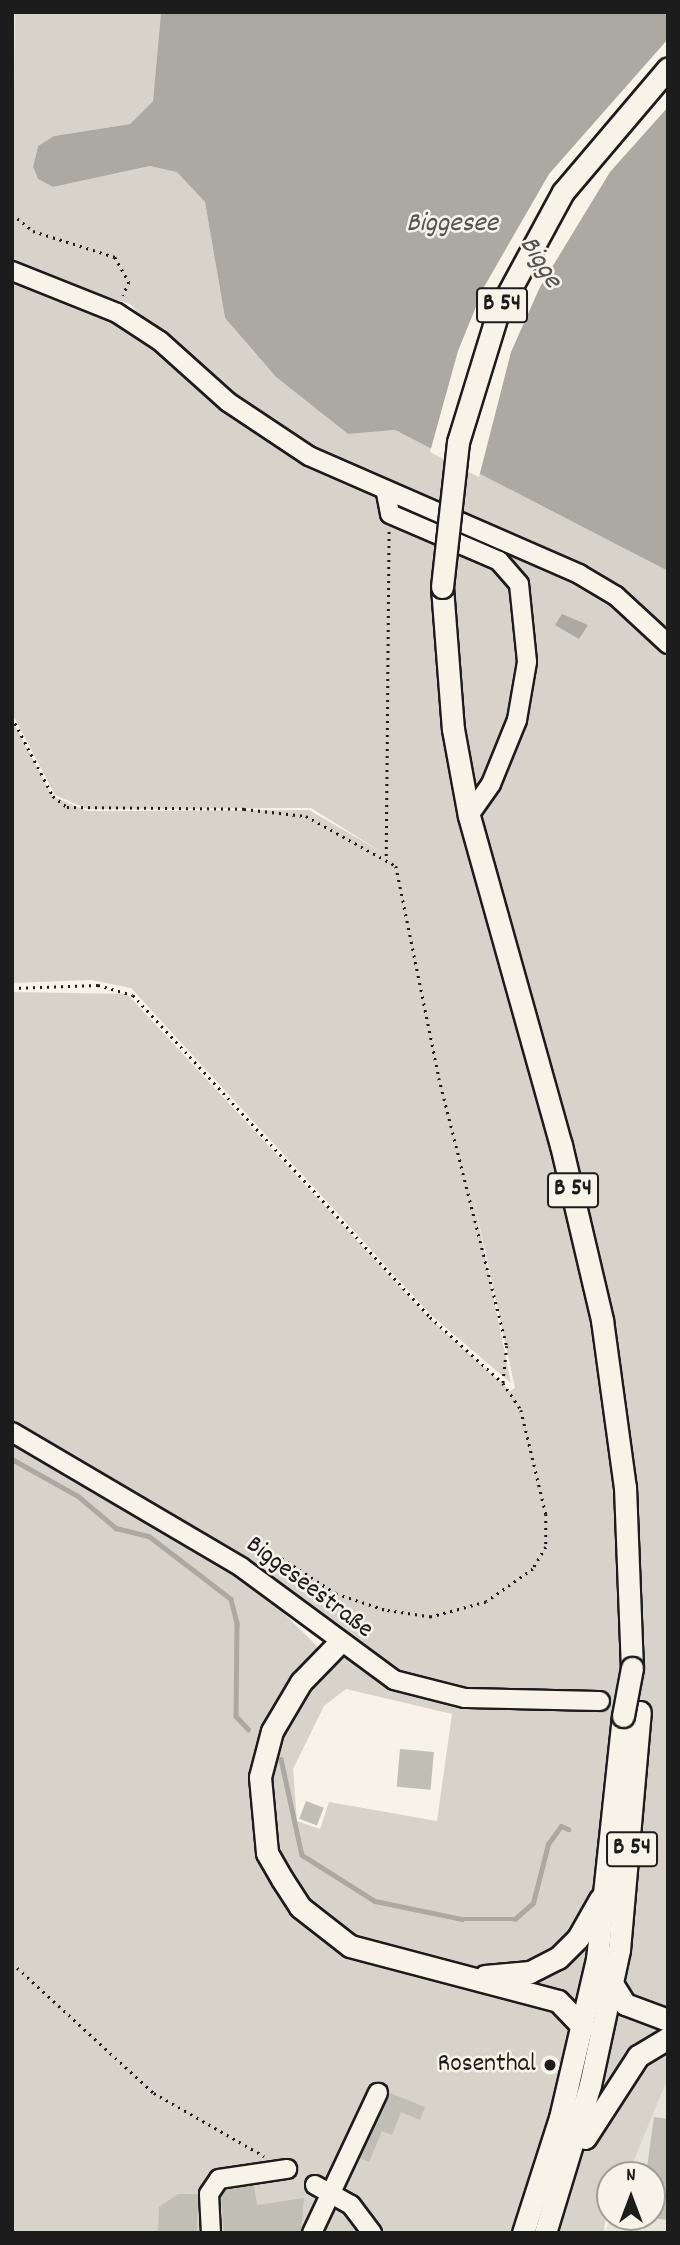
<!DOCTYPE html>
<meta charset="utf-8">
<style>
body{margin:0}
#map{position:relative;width:680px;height:2245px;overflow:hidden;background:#f7f3e8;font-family:Dekko,sans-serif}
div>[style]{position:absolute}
.built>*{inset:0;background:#e6e3d9}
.green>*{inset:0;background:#d7d3cb}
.water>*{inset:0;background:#aca9a2}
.pier>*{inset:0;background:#f7f3e8}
.stream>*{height:4.5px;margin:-2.25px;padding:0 2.25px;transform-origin:2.25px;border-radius:2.25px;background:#aca9a2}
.building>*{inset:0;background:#c0beb5;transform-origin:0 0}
.minor-tunnel>*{height:18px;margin-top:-9px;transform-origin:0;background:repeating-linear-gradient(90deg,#d6d3c9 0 18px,transparent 0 27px)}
.path>*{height:2.5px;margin-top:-1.25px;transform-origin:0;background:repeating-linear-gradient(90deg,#1c1c1c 0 2px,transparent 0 7px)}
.roads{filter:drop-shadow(2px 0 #1c1c1c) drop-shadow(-2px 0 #1c1c1c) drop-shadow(0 2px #1c1c1c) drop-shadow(0 -2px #1c1c1c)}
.minor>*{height:18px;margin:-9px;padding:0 9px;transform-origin:9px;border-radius:9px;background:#f7f3e8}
.major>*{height:21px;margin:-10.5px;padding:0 10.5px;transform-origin:10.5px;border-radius:10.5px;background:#f7f3e8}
.bridges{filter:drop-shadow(2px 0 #1c1c1c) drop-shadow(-2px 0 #1c1c1c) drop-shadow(0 2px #1c1c1c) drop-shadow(0 -2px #1c1c1c)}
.major-bridge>*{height:21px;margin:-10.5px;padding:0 10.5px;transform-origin:10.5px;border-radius:10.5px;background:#f7f3e8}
.dots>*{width:19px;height:19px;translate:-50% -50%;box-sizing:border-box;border:4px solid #f7f3e8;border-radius:50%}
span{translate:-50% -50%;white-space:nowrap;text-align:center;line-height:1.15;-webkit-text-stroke:5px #f7f3e8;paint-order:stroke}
.shield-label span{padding:2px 5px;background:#f7f3e8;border:2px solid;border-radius:5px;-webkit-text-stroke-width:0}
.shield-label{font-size:24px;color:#1c1c1c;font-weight:700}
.street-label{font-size:26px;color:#1c1c1c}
.poi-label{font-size:26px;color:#1c1c1c}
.right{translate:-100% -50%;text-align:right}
.water-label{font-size:28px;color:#565452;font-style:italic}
.frame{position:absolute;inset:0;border:14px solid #1c1c1c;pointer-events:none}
.north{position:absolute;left:596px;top:2161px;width:70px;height:70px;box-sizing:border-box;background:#f7f3e8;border:2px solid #9f9d96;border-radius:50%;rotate:0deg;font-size:19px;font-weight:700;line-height:28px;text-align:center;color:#1c1c1c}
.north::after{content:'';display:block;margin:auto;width:24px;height:32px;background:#1c1c1c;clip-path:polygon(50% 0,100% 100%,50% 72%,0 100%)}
</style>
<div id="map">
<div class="built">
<div style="clip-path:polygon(668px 2078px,668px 2233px,604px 2233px,611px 2217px,652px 2217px,652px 2175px,628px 2175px)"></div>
</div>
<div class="green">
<div style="clip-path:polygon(evenodd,15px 12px,161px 12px,153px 101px,130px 124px,54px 136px,38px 146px,33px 167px,38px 179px,53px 187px,150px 166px,177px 171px,205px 202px,225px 318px,276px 377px,348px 434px,395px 430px,668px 571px,668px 2078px,628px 2175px,610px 2175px,604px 2233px,12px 2233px,12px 1442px,257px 1587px,320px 1649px,303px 1676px,333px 1643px,244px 1558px,12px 1423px,12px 992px,127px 994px,429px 1318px,510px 1391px,515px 1388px,473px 1196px,511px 1383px,431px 1315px,131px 988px,91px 980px,12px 983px,12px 720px,52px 796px,87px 811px,309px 810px,385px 854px,311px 808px,87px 809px,55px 795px,12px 713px,12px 273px,128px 307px,186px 373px,266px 434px,318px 450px,269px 427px,194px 371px,130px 304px,12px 267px,15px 12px,346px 1689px,452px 1714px,437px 1821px,329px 1802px,320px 1829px,297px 1821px,293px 1769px,324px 1706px,346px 1689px)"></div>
</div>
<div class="water">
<div style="clip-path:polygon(161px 12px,668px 12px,668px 571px,395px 430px,348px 434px,276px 377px,225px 318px,205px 202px,177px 172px,150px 166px,53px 187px,38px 179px,33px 167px,38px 146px,54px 136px,130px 124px,153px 101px)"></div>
<div style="clip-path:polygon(562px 614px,588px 625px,579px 639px,555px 625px)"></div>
</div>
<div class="pier">
<div style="clip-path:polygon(668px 39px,668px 107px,610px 172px,540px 287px,511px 352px,479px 477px,430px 452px,458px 351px,484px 287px,549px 174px)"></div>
</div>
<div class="stream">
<div style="left:12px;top:1459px;width:76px;rotate:29.3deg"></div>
<div style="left:78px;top:1496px;width:50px;rotate:40.1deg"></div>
<div style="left:116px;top:1528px;width:34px;rotate:14deg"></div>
<div style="left:149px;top:1536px;width:103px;rotate:37.5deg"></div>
<div style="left:231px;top:1599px;width:25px;rotate:76deg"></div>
<div style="left:237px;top:1623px;width:93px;rotate:90.6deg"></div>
<div style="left:236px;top:1716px;width:18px;rotate:47deg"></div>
<div style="left:281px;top:1759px;width:98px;rotate:77.7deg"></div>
<div style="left:302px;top:1855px;width:86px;rotate:32.2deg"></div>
<div style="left:375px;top:1901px;width:89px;rotate:11.7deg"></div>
<div style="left:462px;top:1919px;width:53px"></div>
<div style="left:515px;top:1919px;width:24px;rotate:-42deg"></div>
<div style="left:533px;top:1903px;width:61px;rotate:-75.7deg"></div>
<div style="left:548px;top:1844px;width:22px;rotate:-54deg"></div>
<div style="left:561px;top:1826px;width:8px;rotate:23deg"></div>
</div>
<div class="building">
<div style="left:400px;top:1749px;width:34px;height:38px;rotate:5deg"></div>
<div style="left:306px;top:1801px;width:19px;height:19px;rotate:21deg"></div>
<div style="clip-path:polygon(390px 2093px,425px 2107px,420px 2120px,401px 2112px,392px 2135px,382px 2131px,369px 2162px,360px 2158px)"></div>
<div style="clip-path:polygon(654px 2117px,668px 2119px,668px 2220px,652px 2218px,652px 2175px,646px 2175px)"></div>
<div style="clip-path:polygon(254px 2185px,257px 2205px,304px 2198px,301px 2233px,224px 2233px,221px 2197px,226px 2190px)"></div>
<div style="clip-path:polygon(178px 2194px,198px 2194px,197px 2233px,158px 2233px,159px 2207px)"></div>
</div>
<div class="minor-tunnel">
<div style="left:600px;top:1701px;width:68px;rotate:-5deg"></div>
</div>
<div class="path">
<div style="left:12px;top:214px;width:27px;rotate:39deg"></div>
<div style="left:33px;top:231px;width:86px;rotate:17.6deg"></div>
<div style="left:115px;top:257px;width:29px;rotate:61deg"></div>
<div style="left:129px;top:282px;width:15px;rotate:113deg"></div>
<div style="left:12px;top:717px;width:89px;rotate:62.6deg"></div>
<div style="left:53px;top:796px;width:18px;rotate:38deg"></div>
<div style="left:67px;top:807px;width:177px;rotate:0.6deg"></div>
<div style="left:244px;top:809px;width:62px;rotate:6.4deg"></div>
<div style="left:306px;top:816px;width:103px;rotate:29.1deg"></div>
<div style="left:396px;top:866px;width:216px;rotate:78.5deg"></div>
<div style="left:439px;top:1078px;width:276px;rotate:75.8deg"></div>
<div style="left:507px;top:1346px;width:37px;rotate:96deg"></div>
<div style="left:386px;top:856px;width:326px;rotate:-89.5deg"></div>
<div style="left:12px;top:988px;width:86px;rotate:-2deg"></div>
<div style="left:98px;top:985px;width:36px;rotate:16deg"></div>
<div style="left:133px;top:995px;width:438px;rotate:47.3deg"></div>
<div style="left:430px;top:1317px;width:98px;rotate:42.1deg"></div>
<div style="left:503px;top:1383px;width:32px;rotate:56deg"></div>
<div style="left:521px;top:1410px;width:107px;rotate:76.5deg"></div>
<div style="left:546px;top:1514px;width:33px;rotate:90deg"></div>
<div style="left:546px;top:1547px;width:26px;rotate:121deg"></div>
<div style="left:533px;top:1569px;width:57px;rotate:144.9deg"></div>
<div style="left:486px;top:1602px;width:57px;rotate:164.7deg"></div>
<div style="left:431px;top:1617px;width:48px;rotate:-171.5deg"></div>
<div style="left:384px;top:1610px;width:51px;rotate:-161.6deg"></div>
<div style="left:336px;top:1594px;width:68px;rotate:-147deg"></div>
<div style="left:279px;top:1557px;width:25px;rotate:-178deg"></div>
<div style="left:12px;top:1963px;width:193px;rotate:42.5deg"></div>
<div style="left:154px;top:2093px;width:127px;rotate:29.8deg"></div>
</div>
<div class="roads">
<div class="minor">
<div style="left:12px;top:271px;width:113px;rotate:21.8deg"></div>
<div style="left:117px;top:313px;width:51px;rotate:33.1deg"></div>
<div style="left:160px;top:341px;width:91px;rotate:41.9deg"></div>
<div style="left:228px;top:402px;width:97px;rotate:33.7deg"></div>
<div style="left:309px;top:456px;width:295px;rotate:23.6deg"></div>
<div style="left:579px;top:574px;width:43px;rotate:30.7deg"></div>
<div style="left:616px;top:596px;width:71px;rotate:42.7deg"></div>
<div style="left:386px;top:493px;width:21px;rotate:79deg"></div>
<div style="left:390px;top:514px;width:119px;rotate:23.3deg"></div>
<div style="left:499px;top:561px;width:30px;rotate:49deg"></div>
<div style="left:519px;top:584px;width:78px;rotate:84.1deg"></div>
<div style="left:527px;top:662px;width:59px;rotate:99.8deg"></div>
<div style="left:517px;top:720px;width:69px;rotate:112.1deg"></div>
<div style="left:491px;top:784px;width:39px;rotate:125deg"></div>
<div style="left:12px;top:1432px;width:266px;rotate:30.5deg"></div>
<div style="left:241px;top:1567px;width:190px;rotate:36.4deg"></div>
<div style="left:394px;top:1680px;width:73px;rotate:14.2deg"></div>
<div style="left:465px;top:1698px;width:135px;rotate:1.3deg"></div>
<div style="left:315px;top:2185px;width:41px;rotate:29.1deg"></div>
<div style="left:351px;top:2205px;width:35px;rotate:53deg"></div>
<div style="left:211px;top:2233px;width:39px;rotate:-93deg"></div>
<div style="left:209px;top:2194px;width:18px;rotate:-56deg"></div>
<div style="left:219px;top:2179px;width:69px;rotate:-8.4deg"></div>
<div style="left:312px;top:2233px;width:155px;rotate:-64.8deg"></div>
</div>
<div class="major">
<div style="left:442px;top:587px;width:142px;rotate:85.6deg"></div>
<div style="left:453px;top:729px;width:88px;rotate:79.6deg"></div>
<div style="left:469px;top:816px;width:342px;rotate:74.4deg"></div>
<div style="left:561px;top:1145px;width:180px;rotate:76.8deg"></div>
<div style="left:602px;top:1320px;width:169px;rotate:82.2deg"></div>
<div style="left:625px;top:1487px;width:181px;rotate:87.8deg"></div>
<div style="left:338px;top:1644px;width:53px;rotate:134.2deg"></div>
<div style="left:301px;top:1682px;width:57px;rotate:120.6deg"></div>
<div style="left:272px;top:1731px;width:48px;rotate:104.6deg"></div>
<div style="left:260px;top:1777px;width:76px;rotate:84.7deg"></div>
<div style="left:267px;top:1853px;width:30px;rotate:60deg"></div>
<div style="left:282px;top:1879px;width:33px;rotate:57deg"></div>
<div style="left:300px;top:1907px;width:63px;rotate:38deg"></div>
<div style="left:350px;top:1946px;width:215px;rotate:14.8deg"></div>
<div style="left:558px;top:2001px;width:36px;rotate:46deg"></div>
<div style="left:485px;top:1976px;width:45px;rotate:-5.1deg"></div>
<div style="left:530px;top:1972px;width:31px;rotate:-27deg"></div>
<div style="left:558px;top:1958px;width:28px;rotate:-45deg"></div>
<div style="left:578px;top:1938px;width:45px;rotate:-60.6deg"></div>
<div style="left:613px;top:1985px;width:22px;rotate:58deg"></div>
<div style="left:625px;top:2004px;width:46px;rotate:20.4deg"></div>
<div style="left:585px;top:2138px;width:98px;rotate:-57.1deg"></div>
<div style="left:638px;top:2056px;width:35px;rotate:-31deg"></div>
<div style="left:523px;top:2233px;width:121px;rotate:-72.2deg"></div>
<div style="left:560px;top:2118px;width:163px;rotate:-76.9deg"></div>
<div style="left:597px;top:1959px;width:244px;rotate:-83.9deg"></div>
<div style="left:545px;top:2233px;width:155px;rotate:-73.1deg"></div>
<div style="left:590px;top:2085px;width:138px;rotate:-77.9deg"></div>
<div style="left:619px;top:1950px;width:239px;rotate:-85deg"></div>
</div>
</div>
<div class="bridges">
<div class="major-bridge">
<div style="left:442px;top:587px;width:146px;rotate:-83.7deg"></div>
<div style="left:458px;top:442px;width:136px;rotate:-72.9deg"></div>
<div style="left:498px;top:312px;width:136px;rotate:-61.6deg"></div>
<div style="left:563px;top:192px;width:162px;rotate:-49.7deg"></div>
<div style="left:623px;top:1716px;width:49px;rotate:-79.4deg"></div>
</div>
</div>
<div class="dots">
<div style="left:550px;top:2065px;background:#1c1c1c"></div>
</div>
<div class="shield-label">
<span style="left:502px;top:305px">B 54</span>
<span style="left:573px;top:1190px">B 54</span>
<span style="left:632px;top:1849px">B 54</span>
</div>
<div class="street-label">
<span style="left:309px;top:1588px;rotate:37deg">Biggeseestraße</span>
</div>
<div class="poi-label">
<span class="right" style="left:536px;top:2065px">Rosenthal</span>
</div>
<div class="water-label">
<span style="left:452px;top:225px">Biggesee</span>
<span style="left:539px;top:263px;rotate:58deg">Bigge</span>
</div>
<div class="frame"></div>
<div class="north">N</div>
</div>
